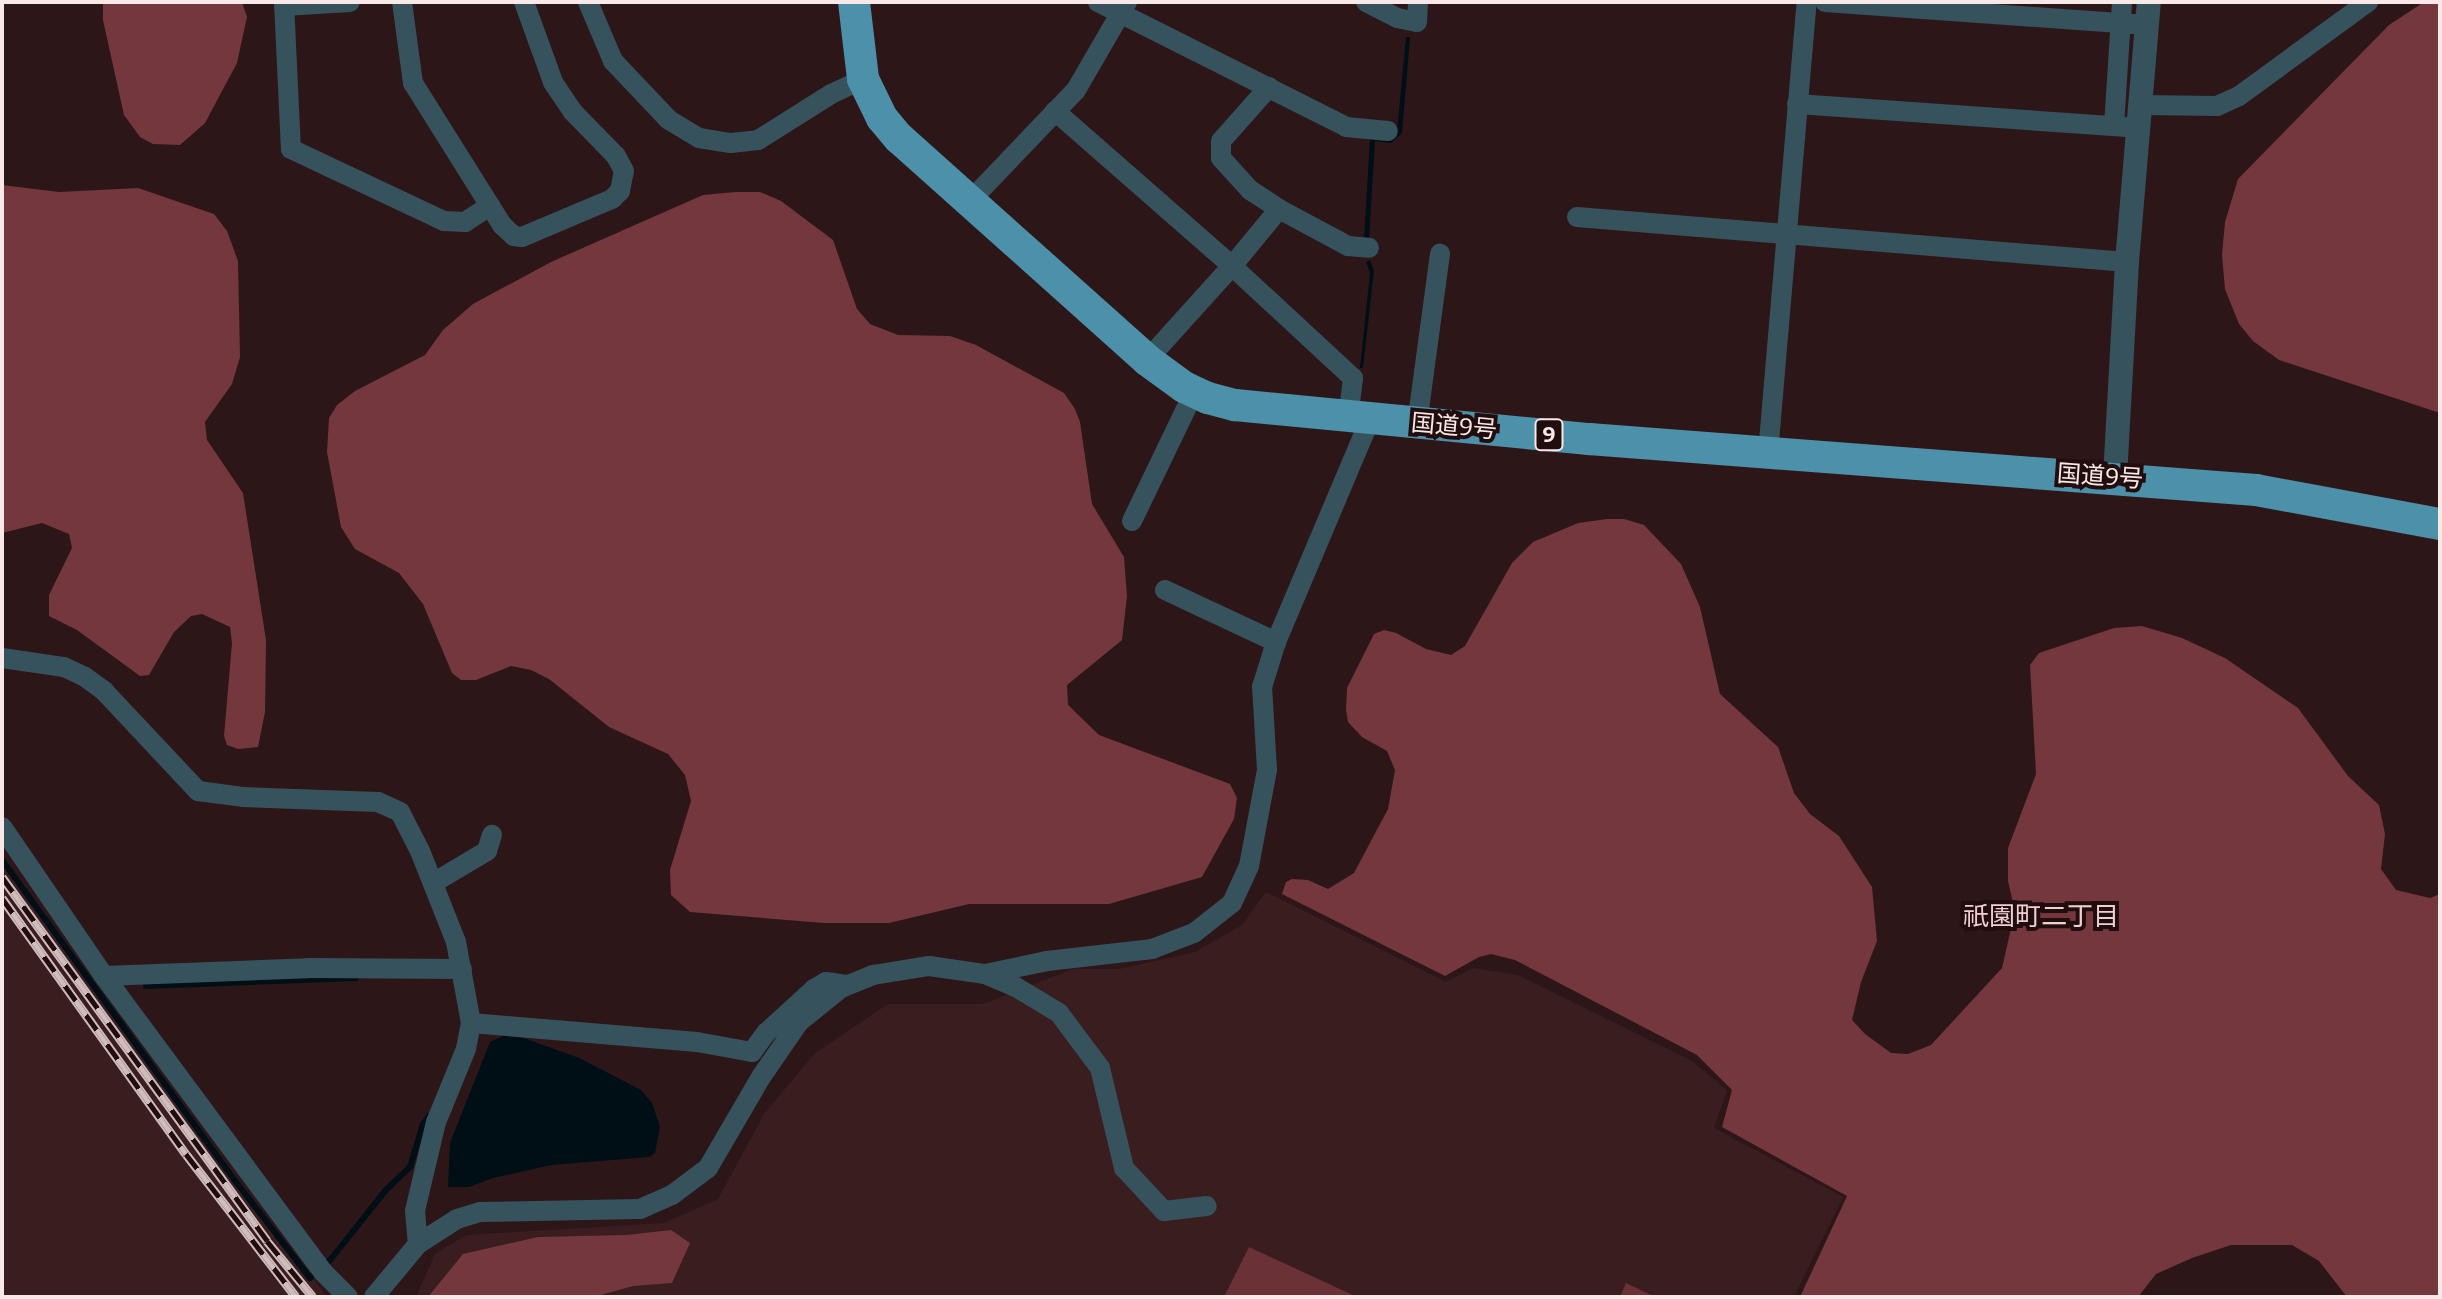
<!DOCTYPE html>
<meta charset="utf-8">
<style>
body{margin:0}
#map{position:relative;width:2442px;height:1299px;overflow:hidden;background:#2d1617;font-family:Bitter,"Noto Sans JP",serif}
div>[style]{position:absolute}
.built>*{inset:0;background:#3a1d1f}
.green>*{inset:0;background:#6a3136}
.forest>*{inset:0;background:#74373d}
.water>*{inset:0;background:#000e16}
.stream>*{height:6px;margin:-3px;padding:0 3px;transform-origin:3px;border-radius:3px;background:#000e16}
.minor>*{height:20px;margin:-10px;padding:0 10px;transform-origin:10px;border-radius:10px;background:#36525d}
.tertiary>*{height:24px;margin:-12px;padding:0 12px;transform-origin:12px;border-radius:12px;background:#36525d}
.trunk>*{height:32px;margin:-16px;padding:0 16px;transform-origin:16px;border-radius:16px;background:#4c90a9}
.rail>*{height:9px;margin-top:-4.5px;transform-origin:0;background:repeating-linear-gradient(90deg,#220d0e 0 18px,#cfbcbd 0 36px);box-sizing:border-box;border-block:2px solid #cfbcbd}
span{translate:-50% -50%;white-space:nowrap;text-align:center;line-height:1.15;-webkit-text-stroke:8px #220d0e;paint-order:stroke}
.shield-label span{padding:2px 6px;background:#220d0e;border:2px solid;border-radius:6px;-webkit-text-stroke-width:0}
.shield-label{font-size:22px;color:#f9e8e8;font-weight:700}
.street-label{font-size:24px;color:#f9e8e8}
.neighbourhood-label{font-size:26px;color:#efcecf}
.frame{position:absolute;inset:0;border:4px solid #f9e8e8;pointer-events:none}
</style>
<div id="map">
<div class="built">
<div style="clip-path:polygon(2px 854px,101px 997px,327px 1297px,2px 1297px)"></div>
<div style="clip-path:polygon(1266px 892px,1446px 982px,1473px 968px,1518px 975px,1692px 1061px,1727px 1090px,1714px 1128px,1843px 1197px,1794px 1297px,416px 1297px,435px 1254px,466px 1235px,664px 1223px,718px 1199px,764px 1114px,814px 1054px,888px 1004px,983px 1004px,1073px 969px,1119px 969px,1195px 952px,1242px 925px)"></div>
</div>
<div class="green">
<div style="clip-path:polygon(1249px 1247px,1357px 1297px,1224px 1297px)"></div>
<div style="clip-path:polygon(1626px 1283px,1655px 1297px,1620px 1297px)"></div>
</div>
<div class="forest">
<div style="clip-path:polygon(103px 2px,242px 2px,247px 17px,237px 63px,205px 123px,180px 145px,153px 144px,140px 137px,124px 115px,103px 20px)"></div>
<div style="clip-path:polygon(2424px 2px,2440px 2px,2440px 413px,2279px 360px,2253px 341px,2239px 324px,2225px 289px,2222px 255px,2225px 222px,2238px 179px,2389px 25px)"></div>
<div style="clip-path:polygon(2px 185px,59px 192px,138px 188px,214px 214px,227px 231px,238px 261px,240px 357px,232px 384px,205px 422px,207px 440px,243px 493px,266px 640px,265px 712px,258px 747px,238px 749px,227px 745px,224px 736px,232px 643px,230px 627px,202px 614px,191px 616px,174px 632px,149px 675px,140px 676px,77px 630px,49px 616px,49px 595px,72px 548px,69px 534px,42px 523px,2px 533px)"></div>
<div style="clip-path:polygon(735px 192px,760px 192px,781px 201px,833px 240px,857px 309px,870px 324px,898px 335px,950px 336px,976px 345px,1064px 393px,1075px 409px,1080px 422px,1092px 504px,1124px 557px,1127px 596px,1122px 640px,1067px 685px,1068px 705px,1099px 735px,1230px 784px,1237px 798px,1234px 819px,1202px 877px,1109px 904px,969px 904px,889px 923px,824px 923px,690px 912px,671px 895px,670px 870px,691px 801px,685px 775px,668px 754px,609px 727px,549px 679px,531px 670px,511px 666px,476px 680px,461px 680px,452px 673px,423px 604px,399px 573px,355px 549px,341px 527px,327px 452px,329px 418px,337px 405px,355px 391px,425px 355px,443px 330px,473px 304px,551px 262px,703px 195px)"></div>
<div style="clip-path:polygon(1607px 519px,1624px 519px,1644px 525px,1681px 564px,1700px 607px,1720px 694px,1778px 747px,1794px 793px,1810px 814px,1839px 836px,1872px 887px,1877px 941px,1861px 982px,1852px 1020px,1865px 1034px,1891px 1053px,1908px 1054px,1931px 1045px,2002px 968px,2015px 911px,2008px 881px,2008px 848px,2036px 774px,2030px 665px,2039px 653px,2114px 628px,2142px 626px,2182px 638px,2225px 658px,2298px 708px,2348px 776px,2379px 805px,2385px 834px,2381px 869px,2396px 890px,2430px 898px,2440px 894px,2440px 1297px,2347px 1297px,2319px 1261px,2292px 1245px,2231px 1245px,2192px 1258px,2156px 1274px,2138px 1297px,1800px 1297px,1847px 1196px,1722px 1127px,1732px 1090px,1697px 1055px,1515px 960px,1491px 954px,1479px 957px,1445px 976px,1282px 894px,1286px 882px,1292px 879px,1308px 880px,1328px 889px,1354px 873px,1388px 809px,1395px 770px,1387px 751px,1362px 737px,1348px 722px,1346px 710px,1347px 688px,1374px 634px,1384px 630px,1396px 633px,1426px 649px,1451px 655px,1465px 646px,1512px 563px,1533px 542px,1578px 523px)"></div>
<div style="clip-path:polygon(671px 1230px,690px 1243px,672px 1283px,633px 1286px,594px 1297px,428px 1297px,463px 1254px,538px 1237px,626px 1235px)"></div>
</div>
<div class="water">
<div style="clip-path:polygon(1406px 37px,1410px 37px,1402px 133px,1391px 143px,1375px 141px,1369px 240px,1364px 239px,1370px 139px,1336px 127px,1397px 131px)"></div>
<div style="clip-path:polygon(1370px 260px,1374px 271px,1363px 368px,1360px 368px,1370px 273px,1366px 262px)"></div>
<div style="clip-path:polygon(510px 1033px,579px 1058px,641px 1090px,652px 1103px,660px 1127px,655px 1153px,649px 1157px,551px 1165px,493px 1178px,469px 1187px,448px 1187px,450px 1143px,490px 1042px)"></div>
</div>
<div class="stream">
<div style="left:2px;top:860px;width:398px;rotate:54deg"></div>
<div style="left:236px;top:1182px;width:121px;rotate:52.4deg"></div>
<div style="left:310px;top:1278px;width:28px;rotate:-42deg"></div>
<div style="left:331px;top:1259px;width:87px;rotate:-51.5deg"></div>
<div style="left:385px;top:1191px;width:35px;rotate:-44deg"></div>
<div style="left:410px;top:1167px;width:45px;rotate:-73.2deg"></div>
<div style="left:423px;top:1124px;width:10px;rotate:-53deg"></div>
<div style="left:146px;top:986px;width:210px;rotate:-2.2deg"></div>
</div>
<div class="minor">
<div style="left:284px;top:2px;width:147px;rotate:87.3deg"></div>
<div style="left:291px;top:149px;width:169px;rotate:25.2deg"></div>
<div style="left:444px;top:221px;width:21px;rotate:3deg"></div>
<div style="left:465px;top:222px;width:30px;rotate:-33deg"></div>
<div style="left:402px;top:2px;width:82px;rotate:82.3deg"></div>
<div style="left:413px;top:83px;width:168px;rotate:57.9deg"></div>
<div style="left:502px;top:225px;width:16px;rotate:43deg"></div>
<div style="left:514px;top:236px;width:8px;rotate:7deg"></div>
<div style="left:522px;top:237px;width:98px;rotate:-22.9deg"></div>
<div style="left:612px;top:199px;width:11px;rotate:-45deg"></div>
<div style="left:620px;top:191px;width:20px;rotate:-79deg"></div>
<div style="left:624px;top:171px;width:17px;rotate:-118deg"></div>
<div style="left:616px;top:156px;width:62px;rotate:-134.3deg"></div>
<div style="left:573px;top:112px;width:36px;rotate:-124deg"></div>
<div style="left:553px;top:82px;width:85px;rotate:-109.9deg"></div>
<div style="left:588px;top:2px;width:64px;rotate:67deg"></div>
<div style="left:613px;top:61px;width:81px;rotate:46.5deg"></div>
<div style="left:669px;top:120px;width:35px;rotate:31deg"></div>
<div style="left:699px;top:138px;width:32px;rotate:9deg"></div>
<div style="left:731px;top:143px;width:27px;rotate:-6deg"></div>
<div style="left:758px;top:140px;width:86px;rotate:-32.2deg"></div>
<div style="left:831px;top:94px;width:35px;rotate:-25deg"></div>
<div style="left:1098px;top:2px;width:278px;rotate:26.7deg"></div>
<div style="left:1346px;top:127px;width:42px;rotate:5.4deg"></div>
<div style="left:1366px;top:2px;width:35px;rotate:27deg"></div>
<div style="left:1397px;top:18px;width:20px;rotate:11deg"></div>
<div style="left:1417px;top:22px;width:20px;rotate:-87deg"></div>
<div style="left:1825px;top:2px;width:323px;rotate:4.1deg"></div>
<div style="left:284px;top:6px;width:66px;rotate:-3.5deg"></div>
<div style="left:1269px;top:87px;width:72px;rotate:131.6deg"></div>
<div style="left:1221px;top:141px;width:17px;rotate:90deg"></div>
<div style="left:1221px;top:158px;width:43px;rotate:47.8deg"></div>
<div style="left:1250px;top:190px;width:35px;rotate:33deg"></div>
<div style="left:1279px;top:209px;width:78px;rotate:28.2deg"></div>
<div style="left:1348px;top:246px;width:21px;rotate:5deg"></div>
<div style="left:1797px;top:104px;width:342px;rotate:4deg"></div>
<div style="left:2140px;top:105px;width:77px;rotate:0.7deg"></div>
<div style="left:2217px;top:106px;width:24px;rotate:-24deg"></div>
<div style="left:2239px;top:96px;width:160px;rotate:-36.1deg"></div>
<div style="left:1055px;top:111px;width:235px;rotate:41.2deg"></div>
<div style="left:1232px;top:266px;width:127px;rotate:132.1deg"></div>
<div style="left:2114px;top:126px;width:124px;rotate:-86.3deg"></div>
<div style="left:968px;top:203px;width:156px;rotate:-46.3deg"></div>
<div style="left:1076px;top:90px;width:102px;rotate:-59.9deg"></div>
<div style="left:1279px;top:209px;width:74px;rotate:129.5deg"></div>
<div style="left:1232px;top:266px;width:165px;rotate:42.8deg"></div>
<div style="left:1353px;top:378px;width:39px;rotate:97deg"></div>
<div style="left:1577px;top:217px;width:552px;rotate:4.68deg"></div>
<div style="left:1417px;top:424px;width:172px;rotate:-82.3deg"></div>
<div style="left:1768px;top:453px;width:453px;rotate:-85.1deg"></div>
<div style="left:1132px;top:521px;width:143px;rotate:-64.3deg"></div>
<div style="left:1165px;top:590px;width:123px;rotate:25.1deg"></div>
<div style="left:2px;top:658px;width:63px;rotate:8.3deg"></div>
<div style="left:64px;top:667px;width:23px;rotate:25deg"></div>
<div style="left:85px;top:677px;width:24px;rotate:36deg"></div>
<div style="left:104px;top:691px;width:137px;rotate:46.8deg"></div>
<div style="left:198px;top:791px;width:45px;rotate:7.6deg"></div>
<div style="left:243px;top:797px;width:135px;rotate:2.1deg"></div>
<div style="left:378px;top:802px;width:24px;rotate:24deg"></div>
<div style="left:400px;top:812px;width:44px;rotate:62.9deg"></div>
<div style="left:420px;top:851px;width:98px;rotate:68.4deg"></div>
<div style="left:456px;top:942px;width:82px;rotate:79.5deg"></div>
<div style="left:471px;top:1023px;width:26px;rotate:101deg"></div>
<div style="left:466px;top:1049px;width:79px;rotate:112.3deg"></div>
<div style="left:436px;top:1122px;width:91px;rotate:103.3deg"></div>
<div style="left:415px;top:1211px;width:33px;rotate:85deg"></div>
<div style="left:2px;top:827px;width:181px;rotate:55.6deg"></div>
<div style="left:104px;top:976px;width:368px;rotate:53.5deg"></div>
<div style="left:323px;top:1272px;width:35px;rotate:45deg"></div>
<div style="left:433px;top:883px;width:63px;rotate:-30.7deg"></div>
<div style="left:487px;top:851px;width:17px;rotate:-73deg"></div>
<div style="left:985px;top:974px;width:63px;rotate:-11.8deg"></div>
<div style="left:1047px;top:961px;width:106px;rotate:-6.5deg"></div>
<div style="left:1152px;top:949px;width:45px;rotate:-20.9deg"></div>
<div style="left:1194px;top:933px;width:48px;rotate:-38.3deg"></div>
<div style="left:1232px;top:903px;width:41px;rotate:-65.3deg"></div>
<div style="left:1249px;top:866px;width:98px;rotate:-79.4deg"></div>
<div style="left:1267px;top:770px;width:83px;rotate:-93.4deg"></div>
<div style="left:1262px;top:687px;width:47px;rotate:-72.7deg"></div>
<div style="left:1276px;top:642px;width:242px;rotate:-67.1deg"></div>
<div style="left:104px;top:976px;width:204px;rotate:-2.2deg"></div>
<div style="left:308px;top:968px;width:154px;rotate:0.4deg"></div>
<div style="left:471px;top:1023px;width:227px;rotate:4.8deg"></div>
<div style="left:697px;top:1042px;width:56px;rotate:10.3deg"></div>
<div style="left:752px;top:1052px;width:24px;rotate:-54deg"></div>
<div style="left:766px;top:1033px;width:65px;rotate:-42.5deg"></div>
<div style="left:814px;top:989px;width:14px;rotate:-30deg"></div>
<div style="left:826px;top:982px;width:21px;rotate:8deg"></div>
<div style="left:374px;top:1297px;width:69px;rotate:-50.3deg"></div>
<div style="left:418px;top:1244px;width:46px;rotate:-32.7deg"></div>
<div style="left:457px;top:1219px;width:24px;rotate:-17deg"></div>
<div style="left:480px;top:1212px;width:160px;rotate:-1.1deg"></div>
<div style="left:640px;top:1209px;width:35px;rotate:-24deg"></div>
<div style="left:672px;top:1195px;width:45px;rotate:-36.9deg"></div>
<div style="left:708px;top:1168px;width:105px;rotate:-59.8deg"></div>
<div style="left:761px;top:1077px;width:67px;rotate:-55.4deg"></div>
<div style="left:799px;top:1022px;width:54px;rotate:-39deg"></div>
<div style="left:841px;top:988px;width:35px;rotate:-22deg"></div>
<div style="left:873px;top:975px;width:57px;rotate:-9.1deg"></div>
<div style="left:929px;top:966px;width:57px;rotate:8.1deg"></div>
<div style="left:985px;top:974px;width:34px;rotate:23deg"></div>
<div style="left:1016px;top:987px;width:50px;rotate:31.2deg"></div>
<div style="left:1059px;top:1013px;width:69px;rotate:53.3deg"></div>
<div style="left:1100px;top:1068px;width:103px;rotate:76.5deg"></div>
<div style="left:1124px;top:1168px;width:59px;rotate:47.1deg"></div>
<div style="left:1164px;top:1211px;width:43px;rotate:-6.6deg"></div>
</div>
<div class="tertiary">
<div style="left:2115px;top:477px;width:215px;rotate:-86.8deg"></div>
<div style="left:2127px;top:262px;width:261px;rotate:-85.2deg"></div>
</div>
<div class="trunk">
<div style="left:854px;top:2px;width:78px;rotate:83.3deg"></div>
<div style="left:863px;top:79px;width:43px;rotate:64deg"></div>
<div style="left:882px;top:118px;width:26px;rotate:50deg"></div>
<div style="left:899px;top:138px;width:333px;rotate:41.8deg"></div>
<div style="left:1147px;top:360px;width:46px;rotate:36.1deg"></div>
<div style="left:1184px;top:387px;width:26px;rotate:25deg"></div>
<div style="left:1208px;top:398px;width:28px;rotate:15deg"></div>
<div style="left:1235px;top:405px;width:356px;rotate:5.5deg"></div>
<div style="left:1589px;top:439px;width:669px;rotate:4.37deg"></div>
<div style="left:2256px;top:490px;width:187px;rotate:10.5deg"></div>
</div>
<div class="rail">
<div style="left:2px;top:877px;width:450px;rotate:53.9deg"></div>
<div style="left:267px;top:1241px;width:72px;rotate:50.6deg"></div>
<div style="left:2px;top:898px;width:315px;rotate:54.3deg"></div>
<div style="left:186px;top:1154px;width:180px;rotate:52.4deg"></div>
</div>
<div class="shield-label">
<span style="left:1549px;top:435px">9</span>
</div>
<div class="street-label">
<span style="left:1454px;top:427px;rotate:5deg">国道9号</span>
<span style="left:2100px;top:477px;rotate:4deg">国道9号</span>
</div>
<div class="neighbourhood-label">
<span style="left:2041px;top:917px">祇園町二丁目</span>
</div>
<div class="frame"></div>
</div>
